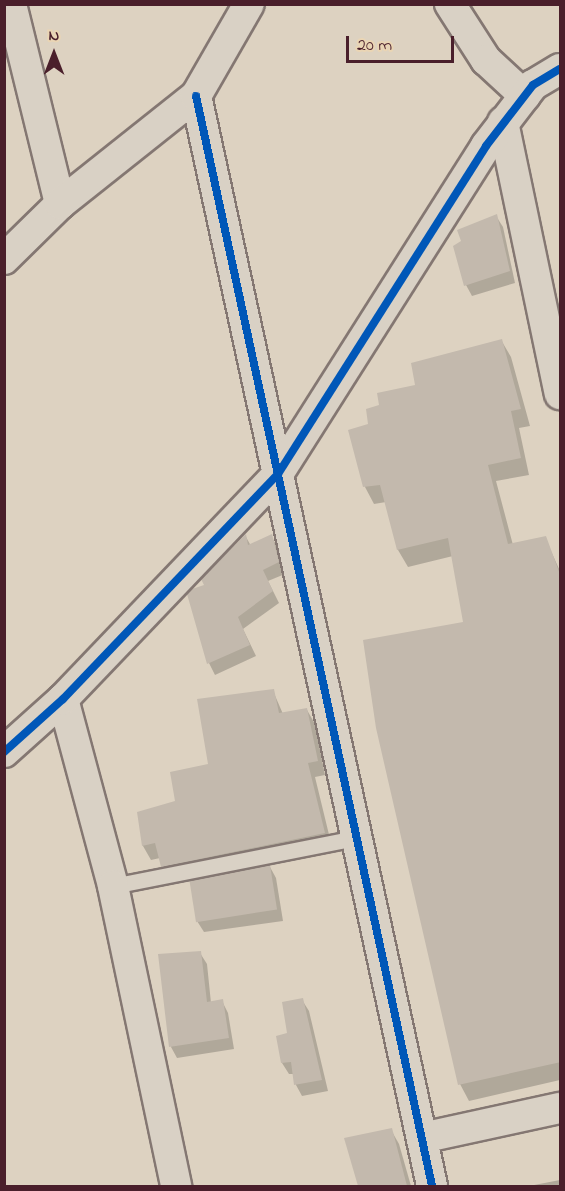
<!DOCTYPE html>
<style>
body{margin:0}
#map{position:relative;width:565px;height:1191px;overflow:hidden;background:#ddd2c1;font-family:"Indie Flower",sans-serif}
div>[style]{position:absolute}
.shadow>*{inset:0;background:#0003}
.building>*{inset:0;background:#c3b9ad;transform-origin:0 0}
.roads{filter:drop-shadow(2px 0 #847772) drop-shadow(-2px 0 #847772) drop-shadow(0 2px #847772) drop-shadow(0 -2px #847772)}
.service>*{height:15px;margin:-7.5px;padding:0 7.5px;transform-origin:7.5px;border-radius:7.5px;background:#d9d1c5}
.minor>*{height:30px;margin:-15px;padding:0 15px;transform-origin:15px;border-radius:15px;background:#d9d1c5}
.cycleway>*{height:8px;margin:-4px;padding:0 4px;transform-origin:4px;border-radius:4px;background:#0057b8}
span{translate:-50% -50%;white-space:nowrap;text-align:center;line-height:1.15;-webkit-text-stroke:4.5px #ead5b4;paint-order:stroke}
.frame{position:absolute;inset:0;border:6px solid #4a1f2b;pointer-events:none}
.north{position:absolute;left:24px;top:24px;width:60px;height:60px;-webkit-text-stroke:4px #ead5b4;paint-order:stroke;rotate:0deg;font-size:16px;font-weight:700;line-height:24px;text-align:center;color:#4a1f2b}
.north::after{content:'';display:block;margin:auto;width:21px;height:27px;background:#4a1f2b;clip-path:polygon(50% 0,100% 100%,50% 72%,0 100%)}
.scale{position:absolute;left:346px;top:36px;width:108px;height:27px;box-sizing:border-box;border:3px solid #4a1f2b;border-top:0;padding-left:8px;font-size:18px;line-height:21px;white-space:nowrap;color:#4a1f2b;-webkit-text-stroke:4px #ead5b4;paint-order:stroke}
</style>
<div id="map">
<div class="shadow">
<div style="clip-path:polygon(496px 216px,503px 227px,515px 283px,472px 296px,466px 285px)"></div>
<div style="clip-path:polygon(501px 340px,511px 357px,530px 426px,519px 428px,529px 475px,496px 481px,513px 545px,545px 538px,560px 571px,560px 1080px,469px 1101px,460px 1084px,465px 623px,453px 556px,408px 567px,398px 550px,386px 502px,374px 504px,365px 487px,370px 425px,381px 406px)"></div>
<div style="clip-path:polygon(271px 536px,278px 548px,285px 574px,268px 581px,279px 603px,243px 629px,256px 656px,215px 675px,209px 663px,205px 586px,246px 537px,251px 546px)"></div>
<div style="clip-path:polygon(273px 691px,283px 714px,307px 710px,315px 724px,325px 775px,315px 777px,332px 847px,171px 880px,160px 858px,151px 860px,143px 846px,139px 813px,176px 802px)"></div>
<div style="clip-path:polygon(270px 867px,276px 878px,283px 921px,204px 932px,197px 921px)"></div>
<div style="clip-path:polygon(200px 953px,207px 964px,211px 1003px,222px 1001px,228px 1013px,234px 1049px,177px 1058px,171px 1047px)"></div>
<div style="clip-path:polygon(302px 1000px,309px 1011px,328px 1091px,302px 1096px,296px 1085px,294px 1074px,289px 1074px,282px 1063px,289px 1035px)"></div>
<div style="clip-path:polygon(391px 1130px,399px 1144px,411px 1186px,359px 1186px,346px 1139px)"></div>
<div style="clip-path:polygon(560px 1180px,560px 1186px,529px 1186px)"></div>
</div>
<div class="building">
<div style="clip-path:polygon(497px 214px,510px 271px,464px 286px,453px 246px,461px 241px,457px 230px)"></div>
<div style="clip-path:polygon(502px 339px,521px 409px,511px 411px,521px 458px,488px 465px,508px 544px,546px 536px,561px 577px,561px 1062px,458px 1085px,376px 728px,363px 640px,463px 622px,448px 538px,397px 550px,380px 485px,363px 487px,348px 430px,368px 424px,366px 409px,379px 405px,377px 393px,415px 385px,411px 363px)"></div>
<div style="clip-path:polygon(246px 534px,248px 545px,272px 534px,279px 562px,263px 570px,273px 591px,238px 617px,250px 645px,207px 664px,187px 594px,192px 589px,204px 585px,201px 579px)"></div>
<div style="clip-path:polygon(274px 689px,279px 713px,307px 708px,318px 761px,308px 763px,325px 833px,161px 867px,155px 843px,142px 846px,137px 812px,175px 801px,170px 772px,208px 764px,197px 699px)"></div>
<div style="left:270px;top:865px;width:45px;height:82px;rotate:81deg"></div>
<div style="clip-path:polygon(201px 951px,207px 1002px,223px 999px,229px 1038px,169px 1047px,158px 954px)"></div>
<div style="clip-path:polygon(303px 998px,322px 1080px,294px 1085px,291px 1062px,281px 1063px,276px 1036px,287px 1033px,282px 1002px)"></div>
<div style="clip-path:polygon(392px 1128px,407px 1186px,358px 1186px,344px 1138px)"></div>
</div>
<div class="roads">
<div class="service">
<div style="left:113px;top:886px;width:248px;rotate:-11.2deg"></div>
</div>
<div class="minor">
<div style="left:11px;top:4px;width:206px;rotate:76.2deg"></div>
<div style="left:450px;top:4px;width:67px;rotate:57.3deg"></div>
<div style="left:486px;top:60px;width:53px;rotate:42.7deg"></div>
<div style="left:196px;top:96px;width:1115px;rotate:77.78deg"></div>
<div style="left:503px;top:122px;width:278px;rotate:78.2deg"></div>
<div style="left:4px;top:259px;width:78px;rotate:-44.5deg"></div>
<div style="left:60px;top:204px;width:174px;rotate:-38.5deg"></div>
<div style="left:196px;top:96px;width:106px;rotate:-60.1deg"></div>
<div style="left:63px;top:699px;width:194px;rotate:75deg"></div>
<div style="left:113px;top:886px;width:307px;rotate:78.1deg"></div>
<div style="left:4px;top:752px;width:79px;rotate:-41.9deg"></div>
<div style="left:63px;top:699px;width:311px;rotate:-46.3deg"></div>
<div style="left:278px;top:474px;width:388px;rotate:-57.6deg"></div>
<div style="left:486px;top:146px;width:77px;rotate:-52.4deg"></div>
<div style="left:533px;top:85px;width:31px;rotate:-31deg"></div>
<div style="left:422px;top:1138px;width:141px;rotate:-12.3deg"></div>
</div>
</div>
<div class="cycleway">
<div style="left:196px;top:96px;width:1115px;rotate:77.78deg"></div>
<div style="left:4px;top:752px;width:79px;rotate:-41.9deg"></div>
<div style="left:63px;top:699px;width:311px;rotate:-46.3deg"></div>
<div style="left:278px;top:474px;width:388px;rotate:-57.6deg"></div>
<div style="left:486px;top:146px;width:77px;rotate:-52.4deg"></div>
<div style="left:533px;top:85px;width:31px;rotate:-31deg"></div>
</div>
<div class="frame"></div>
<div class="north">N</div>
<div class="scale">20 m</div>
</div>
